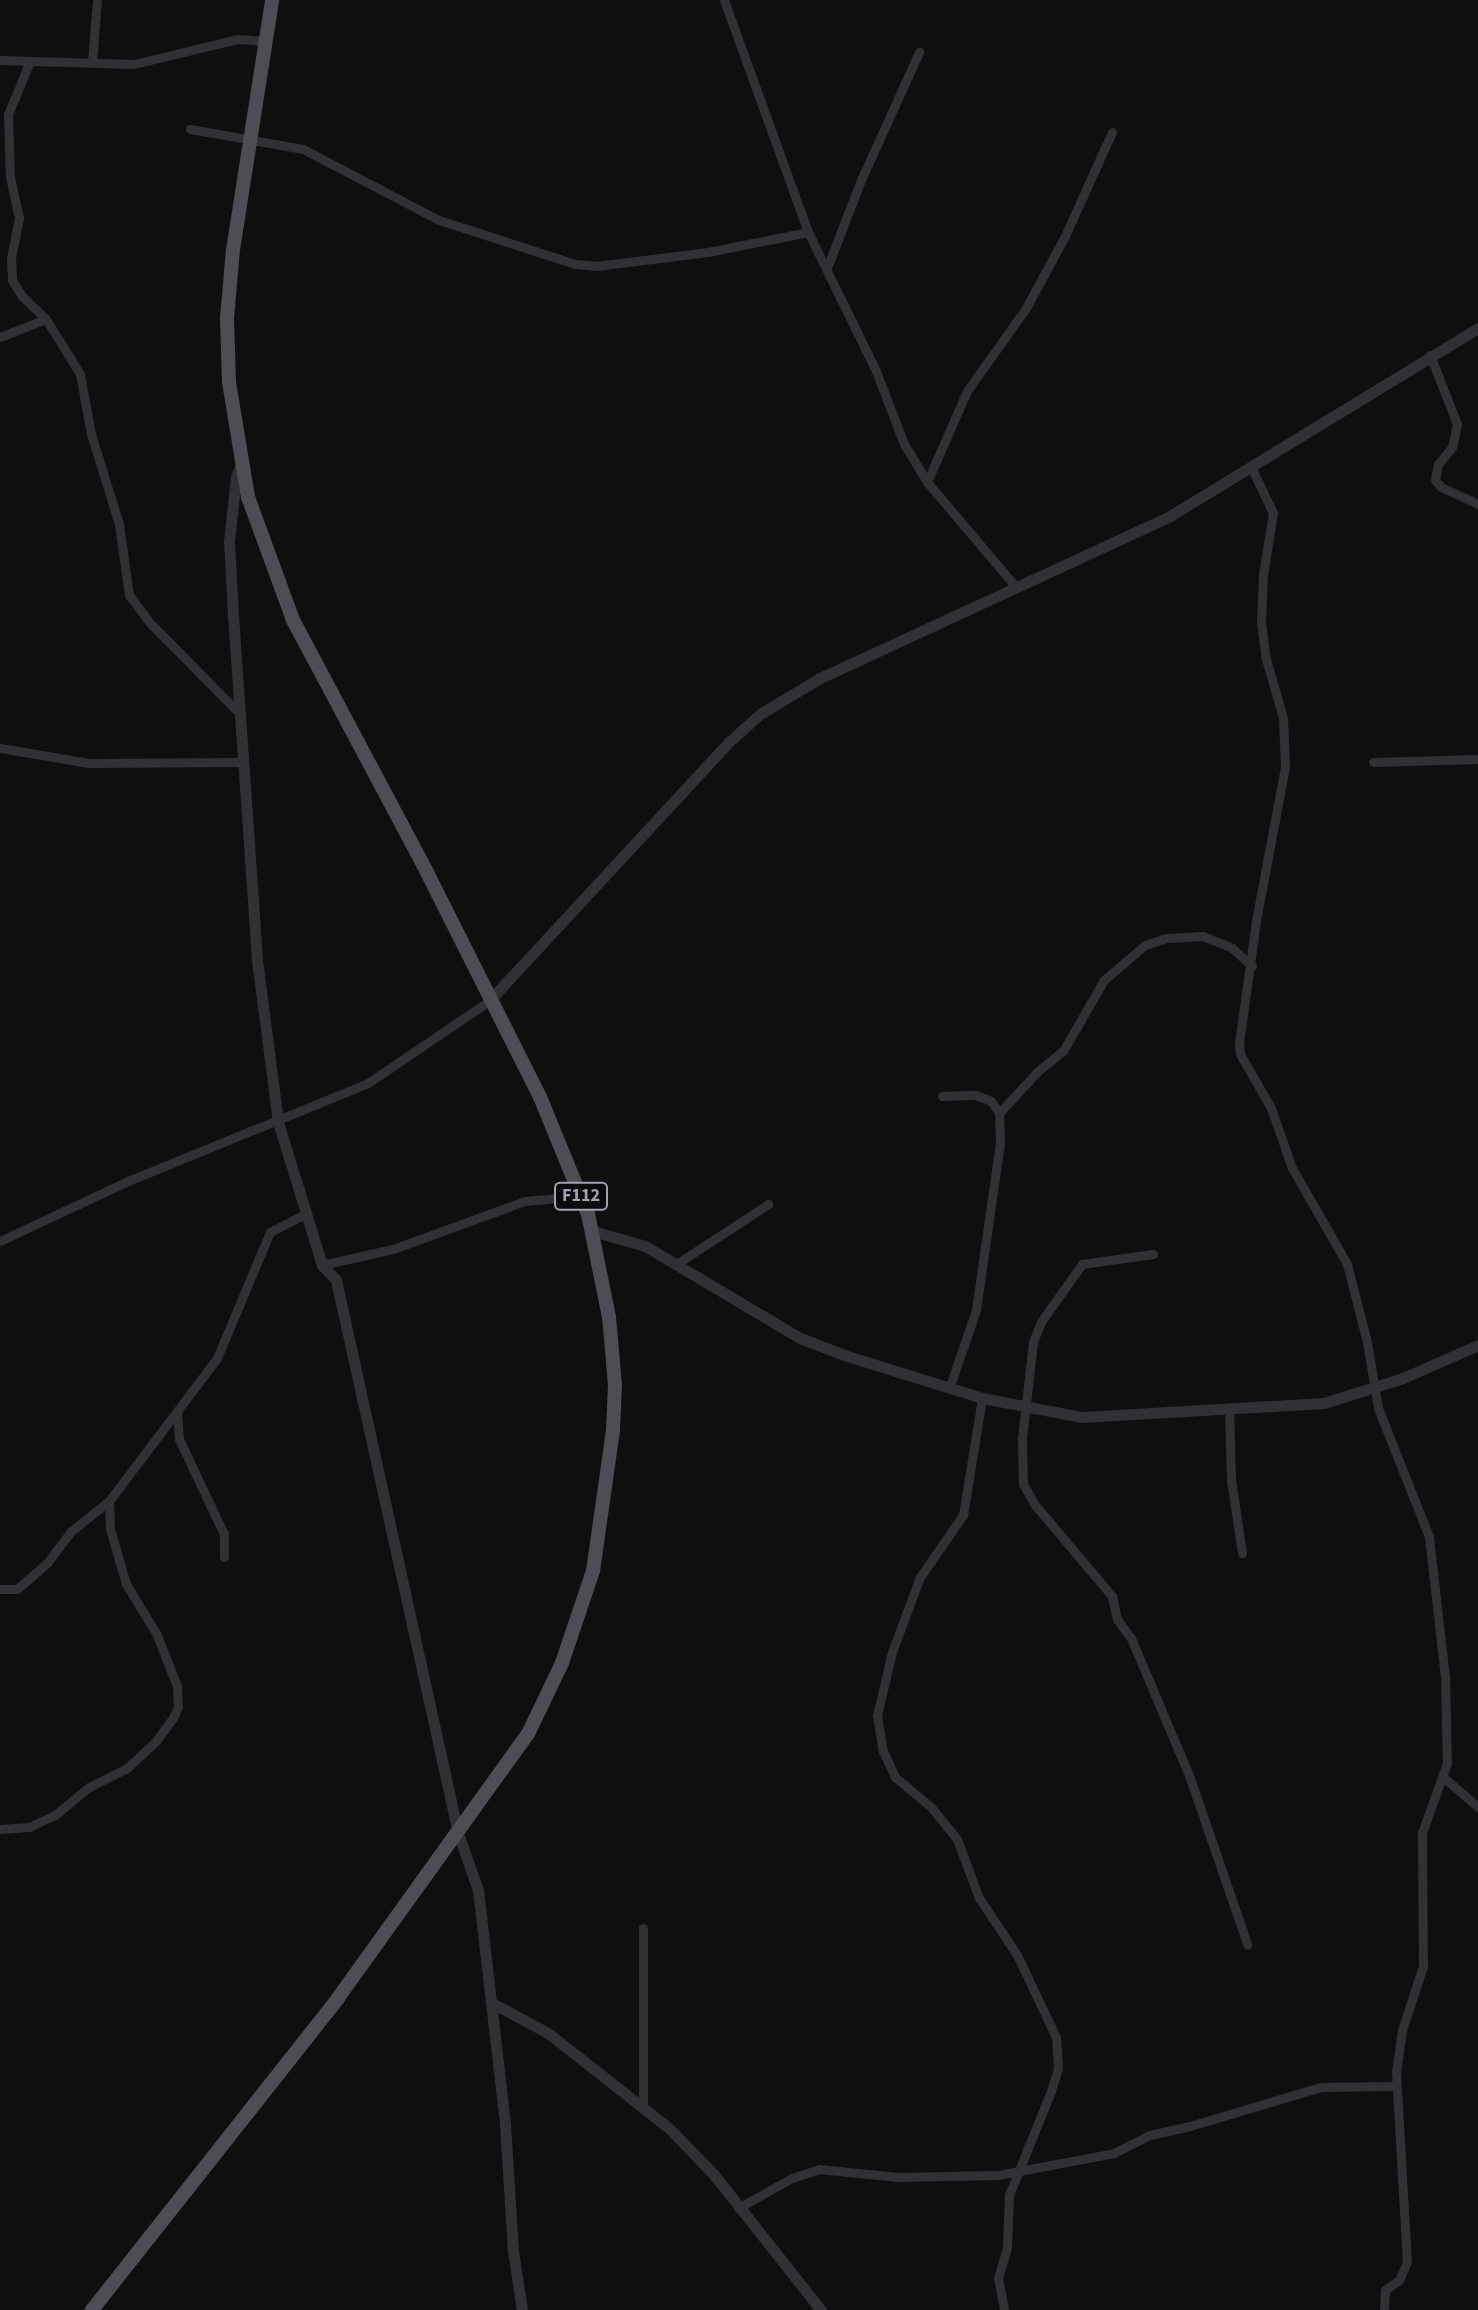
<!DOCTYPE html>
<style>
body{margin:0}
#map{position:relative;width:1478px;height:2310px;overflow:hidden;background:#0f0f10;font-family:"Source Sans 3",sans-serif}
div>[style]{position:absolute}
.minor>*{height:9px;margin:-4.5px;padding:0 4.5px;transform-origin:4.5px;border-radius:4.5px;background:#313135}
.tertiary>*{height:11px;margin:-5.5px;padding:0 5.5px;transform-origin:5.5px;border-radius:5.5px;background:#313135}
.primary>*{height:14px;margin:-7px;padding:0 7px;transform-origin:7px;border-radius:7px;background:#4d4d54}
span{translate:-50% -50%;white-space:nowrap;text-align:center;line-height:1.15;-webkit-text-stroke:8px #0b0a0b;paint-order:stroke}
.shield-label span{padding:2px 6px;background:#0b0a0b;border:2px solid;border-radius:6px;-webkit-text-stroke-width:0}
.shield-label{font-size:18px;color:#a1a3b0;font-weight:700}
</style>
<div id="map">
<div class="minor">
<div style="left:724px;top:0;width:247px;rotate:70.1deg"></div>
<div style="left:808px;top:232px;width:155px;rotate:63.9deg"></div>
<div style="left:876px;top:371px;width:78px;rotate:69deg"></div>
<div style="left:904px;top:444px;width:44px;rotate:58.8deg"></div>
<div style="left:927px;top:482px;width:138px;rotate:49.7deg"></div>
<div style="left:0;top:60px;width:134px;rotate:1.7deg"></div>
<div style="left:134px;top:64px;width:106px;rotate:-13.6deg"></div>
<div style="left:237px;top:39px;width:29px;rotate:4deg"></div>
<div style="left:30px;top:61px;width:57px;rotate:112.5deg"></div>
<div style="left:8px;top:114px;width:63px;rotate:88.2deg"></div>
<div style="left:10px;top:177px;width:42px;rotate:77.6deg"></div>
<div style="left:19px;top:218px;width:41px;rotate:101.3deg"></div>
<div style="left:11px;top:258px;width:22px;rotate:87deg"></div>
<div style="left:12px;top:280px;width:19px;rotate:58deg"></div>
<div style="left:22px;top:296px;width:33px;rotate:44deg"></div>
<div style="left:46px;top:319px;width:65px;rotate:58.3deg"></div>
<div style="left:80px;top:374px;width:61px;rotate:79.6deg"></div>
<div style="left:91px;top:434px;width:94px;rotate:72.7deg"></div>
<div style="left:119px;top:524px;width:72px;rotate:82deg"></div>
<div style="left:129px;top:595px;width:38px;rotate:53deg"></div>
<div style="left:152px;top:625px;width:124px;rotate:45.3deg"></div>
<div style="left:92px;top:62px;width:62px;rotate:-85.4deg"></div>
<div style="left:190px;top:129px;width:115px;rotate:10deg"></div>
<div style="left:303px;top:149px;width:153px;rotate:27.6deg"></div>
<div style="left:439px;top:220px;width:143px;rotate:17.9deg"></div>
<div style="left:575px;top:264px;width:21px;rotate:5deg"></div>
<div style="left:596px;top:266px;width:113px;rotate:-7.1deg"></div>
<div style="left:708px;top:252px;width:102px;rotate:-11.3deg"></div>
<div style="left:827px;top:268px;width:94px;rotate:-68.9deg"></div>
<div style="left:861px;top:180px;width:141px;rotate:-65.6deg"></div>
<div style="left:0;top:337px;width:49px;rotate:-21.4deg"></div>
<div style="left:1430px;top:355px;width:74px;rotate:68.6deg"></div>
<div style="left:1457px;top:424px;width:24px;rotate:102deg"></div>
<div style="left:1452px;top:447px;width:22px;rotate:129deg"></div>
<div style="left:1438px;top:464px;width:16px;rotate:101deg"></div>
<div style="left:1435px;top:480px;width:9px;rotate:49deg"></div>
<div style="left:1441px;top:487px;width:41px;rotate:24.7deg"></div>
<div style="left:1251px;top:467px;width:51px;rotate:64.4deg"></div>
<div style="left:1273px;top:513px;width:63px;rotate:99.2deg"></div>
<div style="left:1263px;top:575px;width:46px;rotate:92.5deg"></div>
<div style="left:1261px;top:621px;width:38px;rotate:83deg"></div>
<div style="left:1266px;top:659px;width:61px;rotate:73.9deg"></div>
<div style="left:1283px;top:718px;width:49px;rotate:87.7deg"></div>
<div style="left:1285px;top:767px;width:157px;rotate:100.7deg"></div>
<div style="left:1256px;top:921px;width:123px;rotate:97.9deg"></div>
<div style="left:1239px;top:1043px;width:11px;rotate:85deg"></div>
<div style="left:1240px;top:1054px;width:62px;rotate:60.1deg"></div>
<div style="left:1271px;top:1108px;width:64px;rotate:70.7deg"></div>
<div style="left:1292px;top:1168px;width:111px;rotate:60.2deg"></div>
<div style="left:1347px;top:1264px;width:81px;rotate:75.6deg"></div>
<div style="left:1367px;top:1342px;width:67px;rotate:80.5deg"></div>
<div style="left:1378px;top:1408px;width:139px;rotate:68.4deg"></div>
<div style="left:1429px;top:1537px;width:141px;rotate:83.5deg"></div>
<div style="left:1445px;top:1677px;width:86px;rotate:88.7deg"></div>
<div style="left:1447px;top:1763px;width:74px;rotate:109.7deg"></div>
<div style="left:1422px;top:1833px;width:133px;rotate:89.6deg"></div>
<div style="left:1423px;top:1966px;width:67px;rotate:108.2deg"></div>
<div style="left:1402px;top:2030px;width:42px;rotate:98.1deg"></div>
<div style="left:1396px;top:2072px;width:190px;rotate:86.7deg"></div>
<div style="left:1407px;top:2262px;width:20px;rotate:114deg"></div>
<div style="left:1399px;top:2280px;width:17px;rotate:144deg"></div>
<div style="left:1385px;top:2290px;width:20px;rotate:93deg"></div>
<div style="left:927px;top:482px;width:99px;rotate:-66.3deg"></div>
<div style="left:967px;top:391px;width:102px;rotate:-54.6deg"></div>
<div style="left:1026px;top:308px;width:82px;rotate:-61.6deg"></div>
<div style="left:1065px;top:236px;width:114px;rotate:-65.7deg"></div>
<div style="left:0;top:748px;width:90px;rotate:9.6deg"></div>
<div style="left:89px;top:763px;width:154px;rotate:-0.4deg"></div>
<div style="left:1373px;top:762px;width:105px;rotate:-1.6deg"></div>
<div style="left:942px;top:1096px;width:34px;rotate:-2deg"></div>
<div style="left:976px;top:1095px;width:16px;rotate:22deg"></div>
<div style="left:991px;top:1101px;width:14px;rotate:56deg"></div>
<div style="left:999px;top:1113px;width:30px;rotate:88deg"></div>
<div style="left:1000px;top:1143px;width:169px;rotate:98.2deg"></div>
<div style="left:976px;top:1310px;width:83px;rotate:108.9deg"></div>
<div style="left:999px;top:1113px;width:57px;rotate:-47.1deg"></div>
<div style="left:1038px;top:1071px;width:32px;rotate:-39deg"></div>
<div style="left:1063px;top:1051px;width:82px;rotate:-60deg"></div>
<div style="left:1104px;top:980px;width:54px;rotate:-40.5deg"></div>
<div style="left:1145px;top:945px;width:23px;rotate:-18deg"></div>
<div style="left:1167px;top:938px;width:36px;rotate:-3deg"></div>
<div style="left:1203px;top:936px;width:31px;rotate:22deg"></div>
<div style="left:1232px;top:948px;width:27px;rotate:42deg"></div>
<div style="left:0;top:1241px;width:141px;rotate:-25.1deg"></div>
<div style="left:128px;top:1181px;width:259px;rotate:-22.2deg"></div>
<div style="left:368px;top:1083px;width:146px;rotate:-34.1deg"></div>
<div style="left:1153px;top:1254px;width:72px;rotate:172deg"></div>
<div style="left:1082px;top:1264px;width:71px;rotate:125.3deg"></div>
<div style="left:1041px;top:1322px;width:22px;rotate:112deg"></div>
<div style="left:1033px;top:1342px;width:97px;rotate:96.5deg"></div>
<div style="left:1022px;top:1438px;width:46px;rotate:88.8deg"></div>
<div style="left:1023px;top:1484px;width:24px;rotate:60deg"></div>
<div style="left:1035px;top:1505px;width:119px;rotate:49.8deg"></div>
<div style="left:1112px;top:1596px;width:24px;rotate:78deg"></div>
<div style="left:1117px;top:1619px;width:24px;rotate:54deg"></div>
<div style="left:1131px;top:1638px;width:152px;rotate:67.1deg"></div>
<div style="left:1190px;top:1778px;width:176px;rotate:71deg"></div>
<div style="left:678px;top:1263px;width:108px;rotate:-33.2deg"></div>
<div style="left:322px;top:1265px;width:73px;rotate:-12.7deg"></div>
<div style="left:393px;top:1249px;width:140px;rotate:-20deg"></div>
<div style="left:525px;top:1201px;width:56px;rotate:-5.1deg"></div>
<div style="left:982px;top:1398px;width:119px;rotate:99.2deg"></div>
<div style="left:963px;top:1515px;width:75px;rotate:124.7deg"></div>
<div style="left:920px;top:1577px;width:80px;rotate:110.5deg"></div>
<div style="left:892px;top:1652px;width:65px;rotate:103.4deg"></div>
<div style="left:877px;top:1715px;width:36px;rotate:81deg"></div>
<div style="left:883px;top:1751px;width:29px;rotate:65deg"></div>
<div style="left:895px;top:1777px;width:47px;rotate:39.8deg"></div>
<div style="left:931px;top:1807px;width:41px;rotate:50.9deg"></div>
<div style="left:957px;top:1839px;width:63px;rotate:69.6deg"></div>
<div style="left:979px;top:1898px;width:69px;rotate:56.3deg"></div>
<div style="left:1017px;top:1955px;width:91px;rotate:64.6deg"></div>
<div style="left:1056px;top:2037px;width:31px;rotate:86deg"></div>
<div style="left:1058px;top:2068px;width:24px;rotate:107deg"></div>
<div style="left:1051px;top:2091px;width:112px;rotate:112deg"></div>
<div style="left:1009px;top:2195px;width:53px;rotate:92.2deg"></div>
<div style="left:1007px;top:2248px;width:31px;rotate:107deg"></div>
<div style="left:998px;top:2278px;width:33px;rotate:79deg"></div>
<div style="left:1229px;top:1408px;width:72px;rotate:88.4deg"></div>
<div style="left:1231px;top:1480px;width:74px;rotate:81.4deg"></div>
<div style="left:177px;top:1411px;width:28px;rotate:86deg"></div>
<div style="left:179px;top:1439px;width:105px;rotate:64.7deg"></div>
<div style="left:224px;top:1534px;width:23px;rotate:90deg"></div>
<div style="left:0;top:1589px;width:17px"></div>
<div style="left:17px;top:1589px;width:40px;rotate:-41deg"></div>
<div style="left:47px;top:1563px;width:39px;rotate:-53deg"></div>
<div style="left:70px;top:1532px;width:50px;rotate:-38.5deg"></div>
<div style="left:1443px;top:1777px;width:46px;rotate:40.6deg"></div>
<div style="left:0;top:1829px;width:29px;rotate:-4deg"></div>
<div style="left:29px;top:1827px;width:29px;rotate:-25deg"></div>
<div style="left:55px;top:1815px;width:44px;rotate:-39.5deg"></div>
<div style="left:89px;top:1787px;width:42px;rotate:-26.6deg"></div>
<div style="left:127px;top:1768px;width:40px;rotate:-43deg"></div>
<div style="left:156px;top:1741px;width:29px;rotate:-54deg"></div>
<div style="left:173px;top:1718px;width:12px;rotate:-66deg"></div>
<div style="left:178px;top:1707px;width:21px;rotate:-93deg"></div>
<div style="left:177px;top:1686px;width:57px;rotate:-111.6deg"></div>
<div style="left:156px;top:1633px;width:57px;rotate:-121.5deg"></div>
<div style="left:126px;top:1584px;width:57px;rotate:-106.2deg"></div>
<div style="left:110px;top:1529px;width:28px;rotate:-92deg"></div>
<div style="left:109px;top:1501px;width:179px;rotate:-52.9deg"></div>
<div style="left:217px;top:1358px;width:137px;rotate:-67.2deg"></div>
<div style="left:270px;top:1232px;width:38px;rotate:-27deg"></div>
<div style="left:643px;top:2105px;width:177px;rotate:-90deg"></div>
<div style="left:738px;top:2208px;width:62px;rotate:-29.1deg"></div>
<div style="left:792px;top:2178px;width:28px;rotate:-18deg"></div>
<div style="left:819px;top:2169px;width:79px;rotate:5.8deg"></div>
<div style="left:898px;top:2177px;width:100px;rotate:-1.1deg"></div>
<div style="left:998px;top:2175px;width:118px;rotate:-10.7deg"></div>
<div style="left:1114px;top:2153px;width:40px;rotate:-26.6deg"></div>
<div style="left:1150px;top:2135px;width:41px;rotate:-12.7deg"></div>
<div style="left:1190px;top:2126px;width:137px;rotate:-16.6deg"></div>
<div style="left:1321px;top:2087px;width:74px;rotate:-0.8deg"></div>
</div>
<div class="tertiary">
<div style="left:241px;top:464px;width:14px;rotate:111deg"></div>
<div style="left:236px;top:477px;width:64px;rotate:96.2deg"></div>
<div style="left:229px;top:541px;width:74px;rotate:86.9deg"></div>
<div style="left:233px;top:615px;width:346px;rotate:86deg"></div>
<div style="left:257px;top:960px;width:163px;rotate:82.6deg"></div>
<div style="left:278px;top:1122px;width:150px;rotate:72.9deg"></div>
<div style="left:322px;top:1265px;width:21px;rotate:47deg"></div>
<div style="left:336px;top:1280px;width:566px;rotate:77.56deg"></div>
<div style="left:458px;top:1833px;width:60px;rotate:70.7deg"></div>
<div style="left:478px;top:1890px;width:236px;rotate:83.4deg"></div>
<div style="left:505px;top:2124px;width:127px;rotate:86.4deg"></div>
<div style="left:513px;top:2251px;width:60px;rotate:81.3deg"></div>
<div style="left:489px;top:1001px;width:355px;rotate:-47.2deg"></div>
<div style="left:730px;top:741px;width:40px;rotate:-42deg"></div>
<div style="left:760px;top:714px;width:70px;rotate:-31deg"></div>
<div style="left:820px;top:678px;width:386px;rotate:-24.8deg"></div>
<div style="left:1170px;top:516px;width:361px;rotate:-31.4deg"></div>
<div style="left:593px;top:1231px;width:54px;rotate:16.1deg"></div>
<div style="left:645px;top:1246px;width:180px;rotate:30.7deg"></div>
<div style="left:800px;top:1338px;width:47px;rotate:21.1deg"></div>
<div style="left:844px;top:1355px;width:145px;rotate:17.3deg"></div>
<div style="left:982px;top:1398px;width:102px;rotate:10.8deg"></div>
<div style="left:1082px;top:1417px;width:242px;rotate:-3.3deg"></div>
<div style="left:1324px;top:1403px;width:83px;rotate:-17.6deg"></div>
<div style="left:1403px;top:1378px;width:82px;rotate:-23.7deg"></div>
<div style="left:492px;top:2003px;width:64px;rotate:28.2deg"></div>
<div style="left:548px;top:2033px;width:155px;rotate:38.2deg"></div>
<div style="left:670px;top:2129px;width:65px;rotate:46.2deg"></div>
<div style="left:715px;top:2176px;width:171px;rotate:51.7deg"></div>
</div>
<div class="primary">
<div style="left:92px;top:2310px;width:397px;rotate:-51.7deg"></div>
<div style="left:338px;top:1998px;width:325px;rotate:-54.3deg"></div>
<div style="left:528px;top:1734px;width:79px;rotate:-64.4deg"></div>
<div style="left:562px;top:1663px;width:97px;rotate:-71.4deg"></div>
<div style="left:593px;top:1571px;width:142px;rotate:-81.9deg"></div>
<div style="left:613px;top:1430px;width:45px;rotate:-87.5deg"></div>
<div style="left:615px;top:1385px;width:68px;rotate:-95deg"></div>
<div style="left:609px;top:1317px;width:105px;rotate:-101.5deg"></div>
<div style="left:588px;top:1214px;width:126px;rotate:-112.3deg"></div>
<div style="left:540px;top:1097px;width:252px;rotate:-116.7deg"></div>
<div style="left:427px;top:872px;width:285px;rotate:-118deg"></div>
<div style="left:293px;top:620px;width:131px;rotate:-110.1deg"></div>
<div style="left:248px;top:497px;width:117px;rotate:-99.4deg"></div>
<div style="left:229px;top:382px;width:64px;rotate:-91.8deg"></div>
<div style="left:227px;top:318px;width:68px;rotate:-85deg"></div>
<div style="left:233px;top:250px;width:253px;rotate:-81.1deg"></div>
</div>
<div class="shield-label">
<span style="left:581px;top:1196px">F112</span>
</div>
</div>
